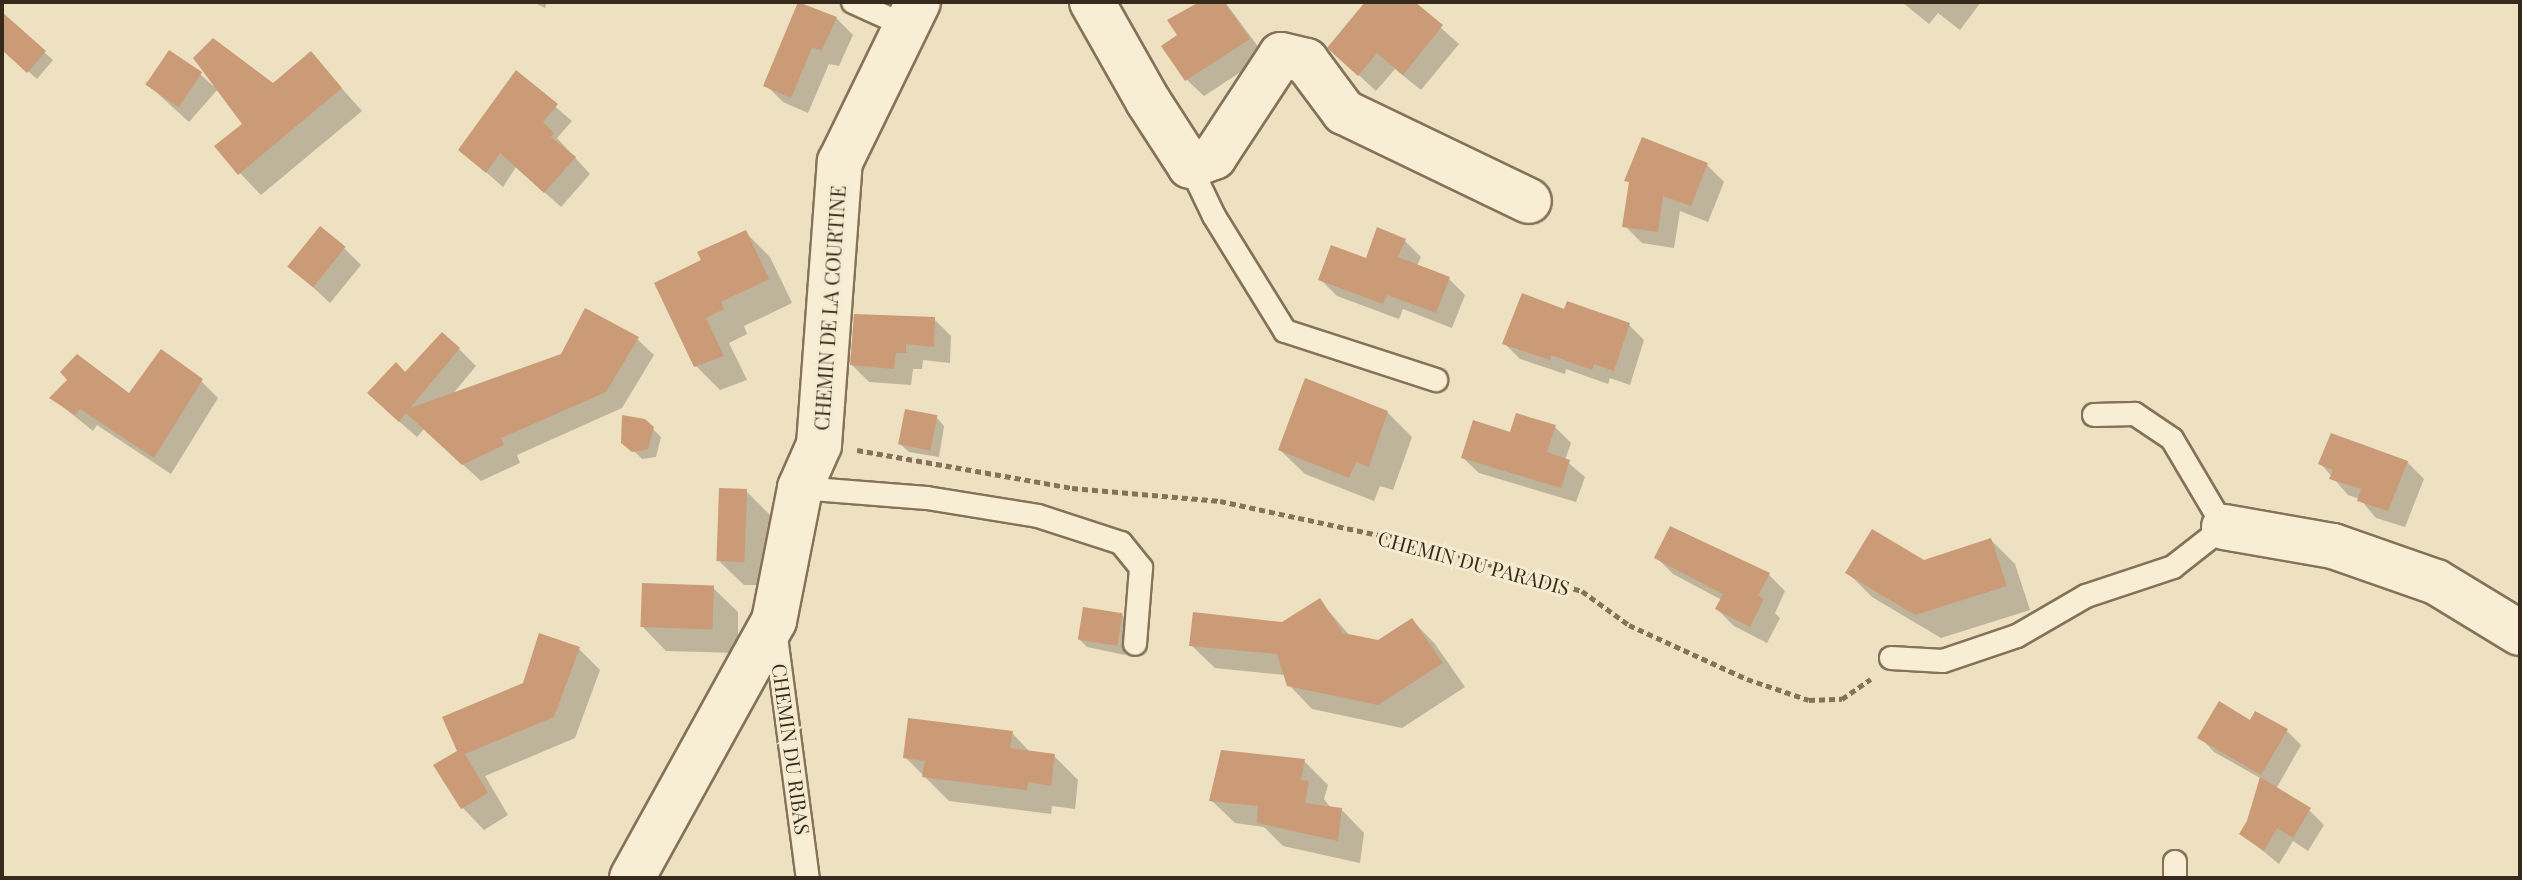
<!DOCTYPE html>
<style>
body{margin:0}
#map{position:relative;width:2522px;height:880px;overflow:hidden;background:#ede1c2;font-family:"Playfair Display",serif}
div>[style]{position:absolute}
.shadow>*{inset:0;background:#0003}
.building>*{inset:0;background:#cb9b78;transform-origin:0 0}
.path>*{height:5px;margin-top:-2.5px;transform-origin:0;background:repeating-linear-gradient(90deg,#867259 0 6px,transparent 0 10px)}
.roads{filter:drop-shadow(2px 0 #867259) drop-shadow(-2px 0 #867259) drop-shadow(0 2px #867259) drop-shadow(0 -2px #867259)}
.lane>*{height:22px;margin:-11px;padding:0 11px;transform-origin:11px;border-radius:11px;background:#f8eed5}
.street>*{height:44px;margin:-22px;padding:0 22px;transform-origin:22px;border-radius:22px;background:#f8eed5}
span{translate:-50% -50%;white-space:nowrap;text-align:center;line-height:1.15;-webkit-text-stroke:6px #f5ebd1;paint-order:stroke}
.street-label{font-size:20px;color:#362a1d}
.frame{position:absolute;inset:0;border:4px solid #362a1d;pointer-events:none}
</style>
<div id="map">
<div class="shadow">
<div style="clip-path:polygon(533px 2px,547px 2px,545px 8px)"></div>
<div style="clip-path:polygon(1203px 2px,1225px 2px,1265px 56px,1204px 96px,1187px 80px,1180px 36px)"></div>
<div style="clip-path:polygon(1368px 2px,1412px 2px,1459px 44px,1421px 90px,1395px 69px,1376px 91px,1347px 64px)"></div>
<div style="clip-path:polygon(1902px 2px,1981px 2px,1960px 30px,1938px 13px,1929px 24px)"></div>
<div style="clip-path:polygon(836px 18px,853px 35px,839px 66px,829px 64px,808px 113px,783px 102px,766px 85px)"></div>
<div style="clip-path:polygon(12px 23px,53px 60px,37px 79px,2px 48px,2px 35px)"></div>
<div style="clip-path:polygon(311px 54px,362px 111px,261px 195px,240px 173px,244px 124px,218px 89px,189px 122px,145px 82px,200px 74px,213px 86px,273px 85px)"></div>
<div style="clip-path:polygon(516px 73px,572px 121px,557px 138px,590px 174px,561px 207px,516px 167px,503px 187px,461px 150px)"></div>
<div style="clip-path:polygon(1707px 165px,1724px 182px,1708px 222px,1680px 211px,1674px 248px,1642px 243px,1625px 226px,1631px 184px,1627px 180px)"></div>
<div style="clip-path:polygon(746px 233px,770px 257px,792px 303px,744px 326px,747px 334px,729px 343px,747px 380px,720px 390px,696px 366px,704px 261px)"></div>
<div style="clip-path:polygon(1405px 241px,1421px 257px,1417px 266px,1449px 279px,1465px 295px,1452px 328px,1403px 309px,1399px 319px,1337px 296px,1321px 280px)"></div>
<div style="clip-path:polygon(344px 248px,361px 265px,330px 303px,290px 266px)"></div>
<div style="clip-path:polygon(1565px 311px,1629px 325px,1644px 340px,1630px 385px,1610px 378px,1608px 384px,1566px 369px,1565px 374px,1520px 359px,1504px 343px)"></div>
<div style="clip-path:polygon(934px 319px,951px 336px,950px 363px,923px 360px,922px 369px,913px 369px,911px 385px,869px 382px,852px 365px)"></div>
<div style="clip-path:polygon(637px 339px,654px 355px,622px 408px,517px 455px,520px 463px,481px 481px,424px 429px,417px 437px,386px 410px,406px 374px,459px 349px,476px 366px,451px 396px,562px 356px)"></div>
<div style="clip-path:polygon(201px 381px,218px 398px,171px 474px,97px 425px,93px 431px,52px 398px,130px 396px)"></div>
<div style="clip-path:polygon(1387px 412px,1412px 437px,1393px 490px,1380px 486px,1374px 501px,1305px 474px,1280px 450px)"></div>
<div style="clip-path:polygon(936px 417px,944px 426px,939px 457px,909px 452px,900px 444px)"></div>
<div style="clip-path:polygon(1555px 427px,1571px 443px,1565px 460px,1585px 477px,1576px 502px,1479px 473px,1463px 458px,1511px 434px)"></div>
<div style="clip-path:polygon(652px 428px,661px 437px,656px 457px,642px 459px,633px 450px)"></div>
<div style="clip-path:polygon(2407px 462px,2424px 479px,2405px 527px,2376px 518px,2360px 499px,2348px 495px,2320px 463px)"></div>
<div style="clip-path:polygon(746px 491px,771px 516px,770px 585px,744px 585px,719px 561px)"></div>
<div style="clip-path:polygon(1991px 540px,2015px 564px,2030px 610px,1941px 638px,1872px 597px,1848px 573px,1924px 562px)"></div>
<div style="clip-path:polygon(1656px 557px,1768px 574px,1785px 591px,1775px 613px,1780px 618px,1767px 643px,1734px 626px,1717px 609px,1722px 600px,1673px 574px)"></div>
<div style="clip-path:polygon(713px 588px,738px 612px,738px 653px,666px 651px,642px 626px)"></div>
<div style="clip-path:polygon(1320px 601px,1351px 637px,1379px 642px,1412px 620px,1435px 644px,1465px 687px,1402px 728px,1312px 709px,1289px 685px,1285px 675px,1215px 668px,1191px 645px,1283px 624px)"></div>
<div style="clip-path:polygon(1122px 615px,1131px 624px,1125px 655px,1087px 647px,1079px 639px)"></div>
<div style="clip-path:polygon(578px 648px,600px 670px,575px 738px,485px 776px,508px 815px,484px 830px,463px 808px,436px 765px,459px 752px,524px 685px)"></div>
<div style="clip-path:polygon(2250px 722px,2287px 731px,2301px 745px,2276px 789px,2309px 810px,2324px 825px,2308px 851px,2293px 841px,2279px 864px,2242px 834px,2262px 779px,2214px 752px,2200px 737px)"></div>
<div style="clip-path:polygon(1012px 733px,1031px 753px,1054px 756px,1078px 780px,1075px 809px,1052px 806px,1051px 814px,949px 801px,905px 757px)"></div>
<div style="clip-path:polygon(1304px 761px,1328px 785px,1324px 799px,1331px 808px,1341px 809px,1364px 833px,1360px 863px,1283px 846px,1264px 827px,1235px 823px,1211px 800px)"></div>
</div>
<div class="building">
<div style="clip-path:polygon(798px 2px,837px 17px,822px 50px,812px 48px,791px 98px,763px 86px)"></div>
<div style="clip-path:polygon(1199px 2px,1224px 2px,1250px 39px,1185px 81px,1161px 46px,1177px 35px,1167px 20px)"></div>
<div style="clip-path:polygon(1365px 2px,1415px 2px,1443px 25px,1403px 75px,1377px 53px,1358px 76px,1327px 48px)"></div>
<div style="clip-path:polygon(2px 12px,46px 51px,27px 73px,2px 50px)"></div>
<div style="clip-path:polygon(213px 38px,273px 83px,311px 51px,342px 88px,238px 175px,214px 146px,242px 124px,193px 58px)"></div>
<div style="left:169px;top:50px;width:40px;height:42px;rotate:34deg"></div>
<div style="clip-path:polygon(516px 70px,558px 104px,543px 122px,554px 133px,551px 137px,576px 157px,544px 193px,500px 153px,486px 173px,458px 150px)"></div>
<div style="clip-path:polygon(1642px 137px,1708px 163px,1691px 206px,1663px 196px,1658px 232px,1622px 227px,1629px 182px,1624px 181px)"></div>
<div style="left:320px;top:226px;width:33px;height:52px;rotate:39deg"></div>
<div style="clip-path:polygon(1377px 227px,1406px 239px,1398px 257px,1450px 277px,1436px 313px,1387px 295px,1383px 304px,1318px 280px,1331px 245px,1366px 258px)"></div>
<div style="clip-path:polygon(746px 230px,769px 279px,721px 302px,724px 309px,706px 318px,724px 356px,694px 367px,654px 283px,701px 260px,697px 252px)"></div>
<div style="clip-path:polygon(1522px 293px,1564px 309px,1567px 301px,1630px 323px,1614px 371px,1594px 364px,1592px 370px,1551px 355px,1550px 360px,1502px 344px)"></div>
<div style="clip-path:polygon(585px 308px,639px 337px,606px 392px,501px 438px,504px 445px,462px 465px,406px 413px,399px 422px,367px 393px,396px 362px,405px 372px,442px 332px,460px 348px,410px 408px,561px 354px)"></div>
<div style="clip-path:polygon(854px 314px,935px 317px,934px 347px,906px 344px,906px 353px,896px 353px,894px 369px,850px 365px)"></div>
<div style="clip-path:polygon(161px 349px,203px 379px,154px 458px,80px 409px,75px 415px,49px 398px,67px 380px,60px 372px,77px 354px,129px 393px)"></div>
<div style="clip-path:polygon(1305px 378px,1388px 411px,1369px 467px,1356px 462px,1349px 478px,1278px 450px)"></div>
<div style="left:905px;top:409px;width:33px;height:36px;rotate:11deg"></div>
<div style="clip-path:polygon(1516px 413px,1556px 425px,1547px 452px,1570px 460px,1561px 488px,1461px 458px,1473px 420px,1510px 432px)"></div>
<div style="clip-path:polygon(622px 415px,645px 419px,654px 427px,648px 449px,632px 452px,621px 443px)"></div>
<div style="clip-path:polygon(2331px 433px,2408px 461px,2388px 511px,2357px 501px,2361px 489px,2329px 479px,2333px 470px,2318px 464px)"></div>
<div style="left:719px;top:488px;width:28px;height:73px;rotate:2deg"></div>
<div style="clip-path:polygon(1670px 526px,1770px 573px,1758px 596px,1764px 599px,1750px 627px,1715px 609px,1723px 594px,1654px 558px)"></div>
<div style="clip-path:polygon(1872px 529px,1924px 560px,1991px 538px,2007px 586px,1915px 615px,1845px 573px)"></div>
<div style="left:642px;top:583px;width:72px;height:44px;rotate:2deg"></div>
<div style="clip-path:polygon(1320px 598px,1343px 633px,1378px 640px,1412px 618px,1443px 663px,1378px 705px,1287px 686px,1277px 654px,1189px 646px,1193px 612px,1282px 622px)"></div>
<div style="left:1083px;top:607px;width:40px;height:33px;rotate:9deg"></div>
<div style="clip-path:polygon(539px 633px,580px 647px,554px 717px,465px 754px,488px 793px,461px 809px,433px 765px,457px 751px,442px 717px,523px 683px)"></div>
<div style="clip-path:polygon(2219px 701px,2250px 720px,2255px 711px,2288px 729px,2261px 775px,2197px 738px)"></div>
<div style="clip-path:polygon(908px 718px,1013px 731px,1010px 748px,1055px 754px,1051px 786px,1028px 782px,1027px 790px,922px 777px,925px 761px,903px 758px)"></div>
<div style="clip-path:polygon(1221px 750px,1305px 759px,1301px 780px,1309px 781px,1305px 803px,1342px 808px,1338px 841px,1257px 823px,1258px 806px,1209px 801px)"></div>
<div style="clip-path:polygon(2260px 777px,2311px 808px,2293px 838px,2277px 828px,2264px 851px,2239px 834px,2247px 821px)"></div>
</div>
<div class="path">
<div style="left:857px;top:450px;width:218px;rotate:10deg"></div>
<div style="left:1072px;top:488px;width:149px;rotate:5deg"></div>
<div style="left:1220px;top:501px;width:205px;rotate:12.1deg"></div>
<div style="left:1420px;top:544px;width:169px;rotate:16.2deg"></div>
<div style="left:1582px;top:591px;width:58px;rotate:35.9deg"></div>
<div style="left:1629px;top:625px;width:130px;rotate:24.6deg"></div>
<div style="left:1747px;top:679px;width:65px;rotate:18.7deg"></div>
<div style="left:1809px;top:700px;width:33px;rotate:-2deg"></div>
<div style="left:1842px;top:699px;width:35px;rotate:-35deg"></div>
</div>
<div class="roads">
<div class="lane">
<div style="left:853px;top:2px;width:58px;rotate:24.4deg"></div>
<div style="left:1190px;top:166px;width:55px;rotate:64.4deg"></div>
<div style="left:1214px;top:216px;width:135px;rotate:58.3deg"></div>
<div style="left:1285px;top:331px;width:159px;rotate:18deg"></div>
<div style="left:800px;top:488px;width:127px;rotate:4.5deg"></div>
<div style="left:927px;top:498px;width:112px;rotate:9.2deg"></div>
<div style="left:1038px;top:516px;width:87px;rotate:18deg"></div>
<div style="left:1121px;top:543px;width:32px;rotate:51deg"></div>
<div style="left:1141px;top:568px;width:76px;rotate:94.5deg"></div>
<div style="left:775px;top:629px;width:251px;rotate:82.5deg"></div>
<div style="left:1891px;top:658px;width:52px;rotate:3.3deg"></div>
<div style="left:1943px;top:661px;width:78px;rotate:-18.7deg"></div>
<div style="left:2017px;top:636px;width:80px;rotate:-30.1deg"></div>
<div style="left:2086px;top:596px;width:92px;rotate:-18.4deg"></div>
<div style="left:2173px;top:567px;width:65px;rotate:-38.1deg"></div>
<div style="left:2224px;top:527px;width:102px;rotate:-120.6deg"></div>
<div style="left:2172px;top:439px;width:45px;rotate:-146deg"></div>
<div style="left:2135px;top:414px;width:41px;rotate:178.6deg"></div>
<div style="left:2175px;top:862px;width:16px;rotate:90deg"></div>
</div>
<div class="street">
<div style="left:1092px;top:2px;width:114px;rotate:60.5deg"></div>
<div style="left:1148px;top:101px;width:77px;rotate:57.1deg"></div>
<div style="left:1190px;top:166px;width:26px;rotate:-21deg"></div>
<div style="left:1214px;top:157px;width:122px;rotate:-56.7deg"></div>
<div style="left:1281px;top:55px;width:26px;rotate:13deg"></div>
<div style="left:1306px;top:61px;width:64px;rotate:53.3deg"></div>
<div style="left:1344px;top:112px;width:205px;rotate:25.7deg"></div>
<div style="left:2224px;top:527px;width:111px;rotate:9.9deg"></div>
<div style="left:2333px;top:546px;width:109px;rotate:19.3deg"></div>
<div style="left:2436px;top:582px;width:98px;rotate:31.3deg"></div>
<div style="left:632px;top:878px;width:294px;rotate:-61.1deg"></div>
<div style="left:774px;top:621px;width:136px;rotate:-78.9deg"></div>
<div style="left:800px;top:488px;width:47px;rotate:-66.2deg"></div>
<div style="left:819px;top:445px;width:284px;rotate:-85.8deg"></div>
<div style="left:840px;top:162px;width:178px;rotate:-64deg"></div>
</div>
</div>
<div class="street-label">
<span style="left:829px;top:308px;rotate:-86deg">CHEMIN DE LA COURTINE</span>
<span style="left:1474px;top:562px;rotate:15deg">CHEMIN DU PARADIS</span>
<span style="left:792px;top:749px;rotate:82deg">CHEMIN DU RIBAS</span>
</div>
<div class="frame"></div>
</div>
